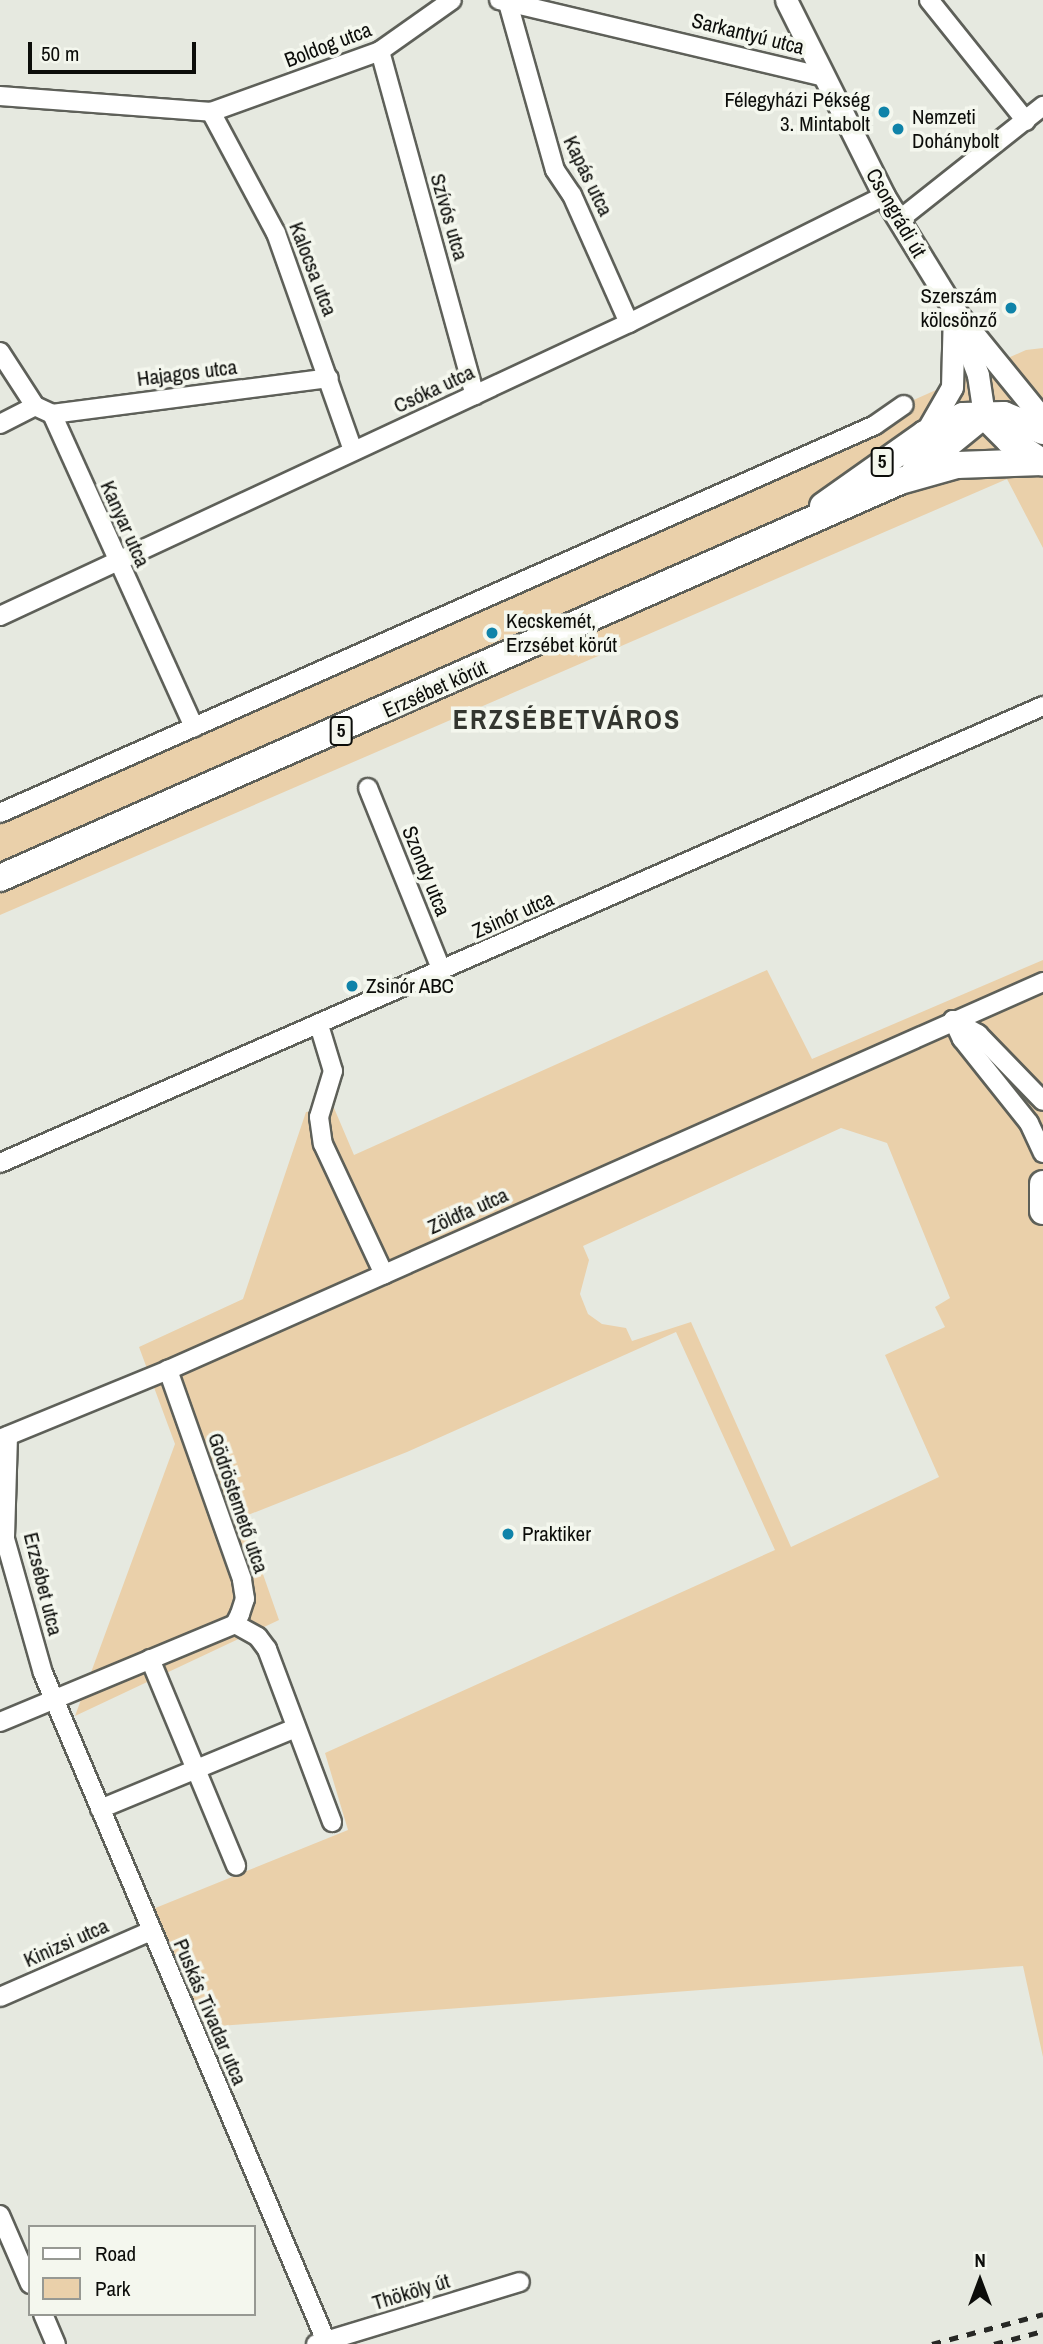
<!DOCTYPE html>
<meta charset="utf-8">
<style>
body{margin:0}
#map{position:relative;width:1043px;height:2344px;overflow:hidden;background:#e6e9e0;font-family:"Archivo Narrow",sans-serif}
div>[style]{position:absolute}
.green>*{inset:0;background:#ead0aa}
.roads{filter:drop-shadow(2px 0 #5e6059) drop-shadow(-2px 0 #5e6059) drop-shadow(0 2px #5e6059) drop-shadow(0 -2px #5e6059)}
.minor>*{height:18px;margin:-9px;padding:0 9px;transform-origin:9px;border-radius:9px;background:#fff}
.tertiary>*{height:21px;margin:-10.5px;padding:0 10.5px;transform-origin:10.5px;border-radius:10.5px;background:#fff}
.primary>*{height:26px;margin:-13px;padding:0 13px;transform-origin:13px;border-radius:13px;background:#fff}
.rail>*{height:5px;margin-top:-2.5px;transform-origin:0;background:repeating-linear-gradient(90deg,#272825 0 9px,transparent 0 18px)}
.dots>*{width:19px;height:19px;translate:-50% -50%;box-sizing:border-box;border:4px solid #f4f7ee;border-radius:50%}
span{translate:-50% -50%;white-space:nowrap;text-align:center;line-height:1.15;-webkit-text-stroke:7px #f4f7ee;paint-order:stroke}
.shield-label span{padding:2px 5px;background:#f4f7ee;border:2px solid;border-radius:5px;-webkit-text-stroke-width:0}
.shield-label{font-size:19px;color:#0c0d0a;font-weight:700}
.street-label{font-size:21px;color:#0c0d0a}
.poi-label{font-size:21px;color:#0c0d0a}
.right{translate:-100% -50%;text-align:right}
.left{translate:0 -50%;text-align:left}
.district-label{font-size:28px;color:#343630;font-weight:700;letter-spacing:2px}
.legend{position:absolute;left:28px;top:2225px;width:228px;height:91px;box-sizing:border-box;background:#f4f7ee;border:2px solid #979993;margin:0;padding:9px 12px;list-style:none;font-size:21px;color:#0c0d0a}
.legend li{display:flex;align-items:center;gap:14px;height:35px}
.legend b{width:35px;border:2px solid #979993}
.north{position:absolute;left:945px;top:2246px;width:70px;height:70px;-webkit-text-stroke:5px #f4f7ee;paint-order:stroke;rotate:0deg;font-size:19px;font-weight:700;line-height:28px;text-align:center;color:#0c0d0a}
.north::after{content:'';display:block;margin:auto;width:24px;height:32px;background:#0c0d0a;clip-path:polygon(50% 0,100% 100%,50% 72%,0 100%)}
.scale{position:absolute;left:28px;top:42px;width:168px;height:32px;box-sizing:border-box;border:4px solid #0c0d0a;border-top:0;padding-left:9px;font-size:21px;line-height:24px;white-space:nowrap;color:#0c0d0a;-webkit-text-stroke:5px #f4f7ee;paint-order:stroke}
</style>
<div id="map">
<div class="green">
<div style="clip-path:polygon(1043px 348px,1043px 548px,1007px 479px,0 915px,0 807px,1026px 350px)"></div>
<div style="clip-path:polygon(evenodd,1043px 960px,1043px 2057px,1023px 1966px,206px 2027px,148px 1911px,348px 1830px,325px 1753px,775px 1550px,676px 1332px,407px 1452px,243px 1517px,279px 1620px,75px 1716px,175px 1444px,139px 1347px,243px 1299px,306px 1112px,334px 1108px,354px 1155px,767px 970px,812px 1059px,1043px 960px,841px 1128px,887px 1143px,950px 1298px,935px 1307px,945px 1327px,885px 1355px,939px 1477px,791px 1547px,691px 1322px,632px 1341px,626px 1328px,602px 1324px,588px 1314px,580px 1294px,589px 1260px,583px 1246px,841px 1128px)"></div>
</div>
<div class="roads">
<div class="minor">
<div style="left:499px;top:0;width:331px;rotate:13.3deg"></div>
<div style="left:929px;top:0;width:155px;rotate:51.3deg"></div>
<div style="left:508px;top:3px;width:173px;rotate:74.3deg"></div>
<div style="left:555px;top:170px;width:30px;rotate:56deg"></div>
<div style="left:572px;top:195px;width:140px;rotate:66deg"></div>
<div style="left:380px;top:51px;width:357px;rotate:74.6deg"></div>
<div style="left:0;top:96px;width:212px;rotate:4.3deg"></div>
<div style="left:211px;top:112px;width:180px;rotate:-19.8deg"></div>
<div style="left:380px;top:51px;width:88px;rotate:-35.3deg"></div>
<div style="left:211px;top:112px;width:137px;rotate:61.8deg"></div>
<div style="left:276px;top:233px;width:231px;rotate:70.5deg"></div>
<div style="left:899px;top:220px;width:184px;rotate:-38.4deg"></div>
<div style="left:0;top:352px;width:64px;rotate:57.1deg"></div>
<div style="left:35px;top:406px;width:19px;rotate:25deg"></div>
<div style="left:52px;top:414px;width:344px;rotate:65.6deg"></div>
<div style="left:52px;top:414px;width:279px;rotate:-7.4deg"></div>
<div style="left:0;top:424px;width:39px;rotate:-27deg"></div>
<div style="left:0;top:616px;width:694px;rotate:-24.98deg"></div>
<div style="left:629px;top:323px;width:285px;rotate:-26.5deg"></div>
<div style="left:368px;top:788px;width:197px;rotate:68deg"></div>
<div style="left:0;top:813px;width:957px;rotate:-23.91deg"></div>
<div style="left:875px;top:425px;width:35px;rotate:-35deg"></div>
<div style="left:953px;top:1020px;width:21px;rotate:65deg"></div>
<div style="left:962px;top:1039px;width:107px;rotate:51.4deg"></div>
<div style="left:1029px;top:1123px;width:33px;rotate:65deg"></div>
<div style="left:953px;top:1020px;width:29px;rotate:29deg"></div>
<div style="left:978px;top:1034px;width:93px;rotate:45.9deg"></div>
<div style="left:319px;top:1025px;width:48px;rotate:73.1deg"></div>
<div style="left:333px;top:1071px;width:48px;rotate:106.9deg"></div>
<div style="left:319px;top:1117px;width:27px;rotate:82deg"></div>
<div style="left:323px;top:1144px;width:144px;rotate:64.9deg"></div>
<div style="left:0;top:1163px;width:1139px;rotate:-23.66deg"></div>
<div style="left:8px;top:1436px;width:103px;rotate:91.7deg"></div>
<div style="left:5px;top:1539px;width:139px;rotate:74.2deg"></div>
<div style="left:43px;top:1673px;width:725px;rotate:67.04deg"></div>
<div style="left:0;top:1439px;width:182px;rotate:-22.3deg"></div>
<div style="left:168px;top:1370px;width:957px;rotate:-23.91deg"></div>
<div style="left:235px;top:1624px;width:26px;rotate:29deg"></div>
<div style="left:258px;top:1637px;width:15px;rotate:53deg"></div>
<div style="left:267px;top:1649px;width:185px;rotate:69.4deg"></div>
<div style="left:150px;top:1659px;width:224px;rotate:67.4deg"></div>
<div style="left:0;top:1722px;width:255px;rotate:-22.6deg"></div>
<div style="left:235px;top:1624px;width:11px;rotate:-63deg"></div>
<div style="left:240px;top:1614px;width:16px;rotate:-72deg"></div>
<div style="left:245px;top:1599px;width:20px;rotate:-99deg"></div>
<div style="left:242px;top:1579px;width:222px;rotate:-109.5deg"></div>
<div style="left:100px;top:1809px;width:212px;rotate:-22.5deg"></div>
<div style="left:0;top:1997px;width:165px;rotate:-23.6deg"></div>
<div style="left:0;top:2215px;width:75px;rotate:66.5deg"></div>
<div style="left:43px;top:2314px;width:33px;rotate:67deg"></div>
<div style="left:316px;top:2344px;width:213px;rotate:-16.9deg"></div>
</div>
<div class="tertiary">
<div style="left:786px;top:0;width:219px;rotate:63.4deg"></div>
<div style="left:884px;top:196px;width:134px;rotate:58.4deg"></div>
<div style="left:954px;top:310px;width:141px;rotate:50.8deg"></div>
<div style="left:961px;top:329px;width:49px;rotate:69.7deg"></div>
<div style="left:978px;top:375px;width:40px;rotate:81.5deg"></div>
<div style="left:925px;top:434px;width:54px;rotate:-60.1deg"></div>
<div style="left:952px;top:387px;width:77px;rotate:-88.5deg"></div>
</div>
<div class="primary">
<div style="left:984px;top:415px;width:35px;rotate:45deg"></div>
<div style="left:1009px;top:440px;width:40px;rotate:34deg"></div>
<div style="left:915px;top:471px;width:84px;rotate:-39.2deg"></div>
<div style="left:823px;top:506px;width:125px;rotate:-35.2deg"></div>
<div style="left:925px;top:434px;width:42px;rotate:-25.3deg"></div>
<div style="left:963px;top:416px;width:41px;rotate:-1.4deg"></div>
<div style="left:1004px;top:415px;width:42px;rotate:22.3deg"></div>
<div style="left:0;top:878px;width:984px;rotate:-23.8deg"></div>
<div style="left:900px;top:481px;width:59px;rotate:-15.7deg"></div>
<div style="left:957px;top:465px;width:85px;rotate:-2deg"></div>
<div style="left:1043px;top:1184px;width:27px;rotate:90deg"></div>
</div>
</div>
<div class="rail">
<div style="left:932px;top:2344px;width:115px;rotate:-15.1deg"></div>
<div style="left:994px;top:2344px;width:51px;rotate:-14.9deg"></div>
</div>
<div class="dots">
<div style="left:884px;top:112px;background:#0f83a9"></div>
<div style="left:898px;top:129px;background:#0f83a9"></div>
<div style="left:1011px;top:308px;background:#0f83a9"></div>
<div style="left:492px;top:633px;background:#0f83a9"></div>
<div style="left:352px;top:986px;background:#0f83a9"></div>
<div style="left:508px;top:1534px;background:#0f83a9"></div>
</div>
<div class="shield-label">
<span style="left:882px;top:462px">5</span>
<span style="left:341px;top:731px">5</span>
</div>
<div class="street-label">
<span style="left:748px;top:34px;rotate:14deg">Sarkantyú utca</span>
<span style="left:328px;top:45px;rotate:-21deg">Boldog utca</span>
<span style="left:588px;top:176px;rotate:64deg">Kapás utca</span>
<span style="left:896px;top:213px;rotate:60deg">Csongrádi út</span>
<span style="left:449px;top:217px;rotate:74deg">Szívós utca</span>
<span style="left:313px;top:269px;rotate:69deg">Kalocsa utca</span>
<span style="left:187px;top:373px;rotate:-7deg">Hajagos utca</span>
<span style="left:434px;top:389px;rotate:-25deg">Csóka utca</span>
<span style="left:125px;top:524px;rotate:66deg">Kanyar utca</span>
<span style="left:435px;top:689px;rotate:-24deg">Erzsébet körút</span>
<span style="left:426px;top:871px;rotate:68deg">Szondy utca</span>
<span style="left:513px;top:915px;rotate:-24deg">Zsinór utca</span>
<span style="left:468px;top:1211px;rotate:-24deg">Zöldfa utca</span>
<span style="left:238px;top:1503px;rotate:71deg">Gödröstemető utca</span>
<span style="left:43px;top:1584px;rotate:76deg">Erzsébet utca</span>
<span style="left:66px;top:1943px;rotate:-24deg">Kinizsi utca</span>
<span style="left:210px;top:2012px;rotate:67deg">Puskás Tivadar utca</span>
<span style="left:411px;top:2292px;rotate:-17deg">Thököly út</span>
</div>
<div class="poi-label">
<span class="right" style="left:870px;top:112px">Félegyházi Pékség<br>3. Mintabolt</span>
<span class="left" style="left:912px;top:129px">Nemzeti<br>Dohánybolt</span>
<span class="right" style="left:997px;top:308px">Szerszám<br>kölcsönző</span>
<span class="left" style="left:506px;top:633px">Kecskemét,<br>Erzsébet körút</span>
<span class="left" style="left:366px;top:986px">Zsinór ABC</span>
<span class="left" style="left:522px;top:1534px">Praktiker</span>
</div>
<div class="district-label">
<span style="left:567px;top:719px">ERZSÉBETVÁROS</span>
</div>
<ul class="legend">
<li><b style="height:9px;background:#fff"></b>Road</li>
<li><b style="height:19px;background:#ead0aa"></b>Park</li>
</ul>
<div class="north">N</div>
<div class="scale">50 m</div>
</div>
